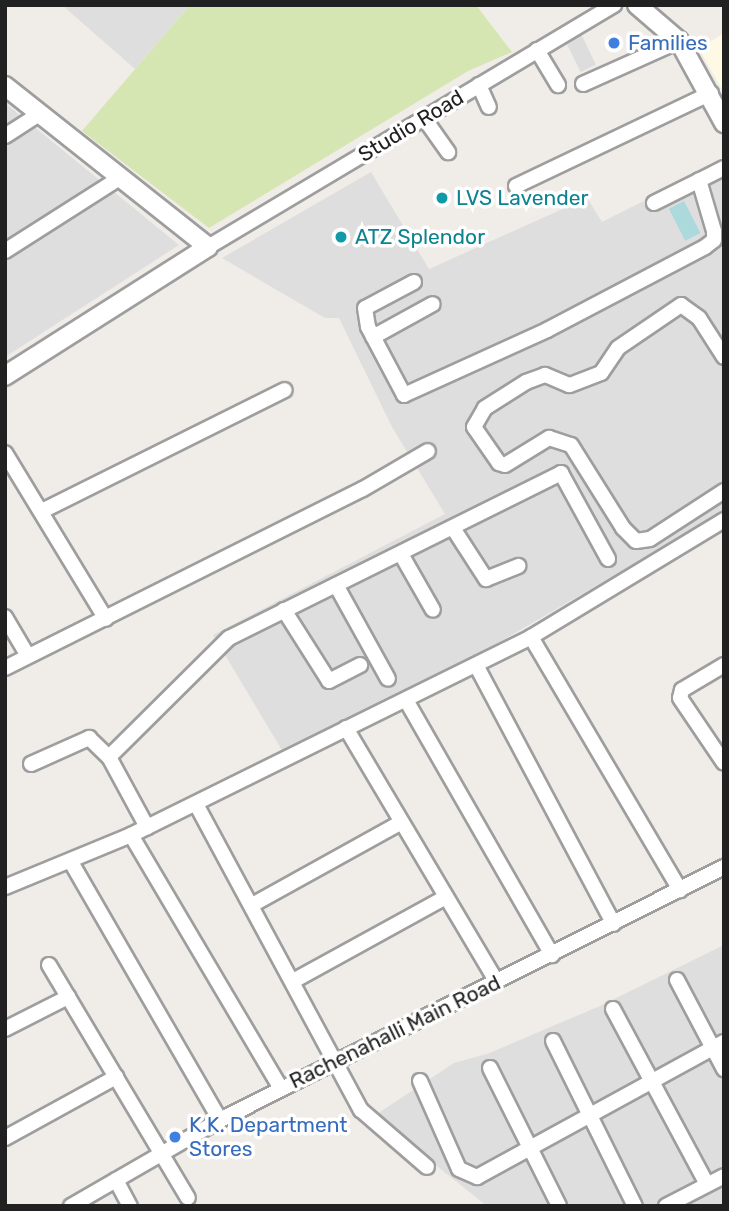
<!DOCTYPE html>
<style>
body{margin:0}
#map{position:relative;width:729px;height:1211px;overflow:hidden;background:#f0ece8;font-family:Rubik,sans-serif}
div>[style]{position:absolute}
.residential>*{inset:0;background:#dfdede}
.education>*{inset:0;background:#fdf9e4}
.grass>*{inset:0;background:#d5e6b2}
.parking>*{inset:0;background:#ddd;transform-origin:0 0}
.water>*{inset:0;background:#acd9db;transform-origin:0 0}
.roads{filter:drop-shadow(2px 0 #9e9e9e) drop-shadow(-2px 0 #9e9e9e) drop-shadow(0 2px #9e9e9e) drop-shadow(0 -2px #9e9e9e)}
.minor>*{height:14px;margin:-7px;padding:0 7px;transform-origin:7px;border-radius:7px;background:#fff}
.tertiary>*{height:18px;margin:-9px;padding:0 9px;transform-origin:9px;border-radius:9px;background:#fff}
.dots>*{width:19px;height:19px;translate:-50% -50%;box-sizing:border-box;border:4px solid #fff;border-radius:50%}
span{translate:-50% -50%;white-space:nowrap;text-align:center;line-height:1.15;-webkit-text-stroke:7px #fff;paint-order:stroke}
.shop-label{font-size:21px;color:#366cbe}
.left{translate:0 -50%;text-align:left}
.street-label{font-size:21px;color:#212121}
.culture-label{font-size:21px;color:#0d838f}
.frame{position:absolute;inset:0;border:7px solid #212121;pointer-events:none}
</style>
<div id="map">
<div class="residential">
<div style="clip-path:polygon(62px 5px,190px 5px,135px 69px)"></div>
<div style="clip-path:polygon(5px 103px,179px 245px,5px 357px)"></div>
<div style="clip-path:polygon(723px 161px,724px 512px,451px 670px,283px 752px,213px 635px,445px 514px,392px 427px,339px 318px,325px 318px,222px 258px,371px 172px,429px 269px,587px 198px,602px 222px)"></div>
<div style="clip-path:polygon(724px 945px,724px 1206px,487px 1206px,374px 1116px,454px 1063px,487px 1054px,600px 1006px)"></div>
</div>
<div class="education">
<div style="clip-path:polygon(724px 33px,724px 93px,699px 49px)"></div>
</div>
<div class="grass">
<div style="clip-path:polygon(190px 5px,476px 5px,512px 52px,468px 71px,209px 228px,82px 131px)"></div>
</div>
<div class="parking">
<div style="left:581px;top:34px;width:34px;height:17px;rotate:64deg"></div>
</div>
<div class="water">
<div style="left:684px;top:201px;width:36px;height:17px;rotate:63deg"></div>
</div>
<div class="roads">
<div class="minor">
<div style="left:537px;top:50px;width:41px;rotate:59deg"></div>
<div style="left:583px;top:84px;width:105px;rotate:-24.1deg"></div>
<div style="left:479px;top:85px;width:24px;rotate:66deg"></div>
<div style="left:424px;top:118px;width:42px;rotate:54.8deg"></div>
<div style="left:5px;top:136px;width:40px;rotate:-32.9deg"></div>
<div style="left:516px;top:186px;width:216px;rotate:-25.5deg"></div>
<div style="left:654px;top:203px;width:78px;rotate:-26.6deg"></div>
<div style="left:208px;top:247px;width:473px;rotate:-30.8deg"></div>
<div style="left:5px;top:251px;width:138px;rotate:-32.5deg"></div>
<div style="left:414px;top:282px;width:55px;rotate:152deg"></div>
<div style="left:365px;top:308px;width:19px;rotate:81deg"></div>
<div style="left:368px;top:327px;width:77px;rotate:62.1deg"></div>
<div style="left:404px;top:395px;width:157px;rotate:-24.4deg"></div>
<div style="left:547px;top:330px;width:178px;rotate:-27.7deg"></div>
<div style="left:705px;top:247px;width:11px;rotate:-38deg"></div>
<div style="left:714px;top:240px;width:9px;rotate:-90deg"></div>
<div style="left:714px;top:231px;width:53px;rotate:-106.4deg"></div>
<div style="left:373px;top:337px;width:68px;rotate:-28.8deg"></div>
<div style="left:724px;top:357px;width:46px;rotate:-122.7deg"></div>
<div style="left:699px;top:318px;width:22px;rotate:-144deg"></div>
<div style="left:681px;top:305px;width:76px;rotate:145.7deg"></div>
<div style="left:618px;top:348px;width:30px;rotate:124deg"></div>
<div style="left:601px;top:373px;width:34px;rotate:159deg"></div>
<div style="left:569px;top:385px;width:26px;rotate:-157deg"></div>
<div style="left:545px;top:375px;width:20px;rotate:160deg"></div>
<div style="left:526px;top:382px;width:49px;rotate:147.6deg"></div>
<div style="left:485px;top:408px;width:22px;rotate:120deg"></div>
<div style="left:474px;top:427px;width:44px;rotate:55.2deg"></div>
<div style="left:499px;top:463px;width:6px;rotate:18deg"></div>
<div style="left:505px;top:465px;width:52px;rotate:-31.5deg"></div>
<div style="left:549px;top:438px;width:23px;rotate:18deg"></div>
<div style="left:571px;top:445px;width:98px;rotate:57.9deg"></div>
<div style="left:623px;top:528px;width:18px;rotate:45deg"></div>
<div style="left:636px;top:541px;width:14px;rotate:-8deg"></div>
<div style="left:650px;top:539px;width:88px;rotate:-33deg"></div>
<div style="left:5px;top:453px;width:194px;rotate:58.7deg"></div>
<div style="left:42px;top:511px;width:271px;rotate:-26.5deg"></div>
<div style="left:453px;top:528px;width:61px;rotate:57.1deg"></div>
<div style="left:486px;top:579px;width:35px;rotate:-22deg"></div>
<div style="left:401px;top:554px;width:64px;rotate:60.3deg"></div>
<div style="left:336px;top:585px;width:107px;rotate:61deg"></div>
<div style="left:284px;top:610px;width:84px;rotate:57.6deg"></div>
<div style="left:329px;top:681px;width:35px;rotate:-27deg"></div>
<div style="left:5px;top:617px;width:45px;rotate:59.5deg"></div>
<div style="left:531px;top:637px;width:294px;rotate:59.5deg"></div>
<div style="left:476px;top:665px;width:293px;rotate:62deg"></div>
<div style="left:724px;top:665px;width:49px;rotate:149.2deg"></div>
<div style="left:682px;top:690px;width:8px;rotate:104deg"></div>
<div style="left:680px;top:698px;width:78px;rotate:55.9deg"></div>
<div style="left:5px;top:668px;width:400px;rotate:-26.6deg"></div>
<div style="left:363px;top:489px;width:75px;rotate:-30.3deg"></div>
<div style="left:406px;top:700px;width:294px;rotate:60.2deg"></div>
<div style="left:346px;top:728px;width:295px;rotate:59.3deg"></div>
<div style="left:109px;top:757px;width:169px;rotate:-44.8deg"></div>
<div style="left:229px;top:638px;width:371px;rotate:-26.4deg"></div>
<div style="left:561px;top:473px;width:98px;rotate:61.3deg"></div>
<div style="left:31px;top:764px;width:64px;rotate:-24.1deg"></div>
<div style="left:89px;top:738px;width:28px;rotate:44deg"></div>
<div style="left:109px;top:757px;width:80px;rotate:61.5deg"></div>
<div style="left:196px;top:804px;width:348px;rotate:61.7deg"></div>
<div style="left:361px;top:1110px;width:87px;rotate:40.8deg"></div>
<div style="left:131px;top:835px;width:295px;rotate:59.4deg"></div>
<div style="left:71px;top:862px;width:298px;rotate:60deg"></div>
<div style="left:5px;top:887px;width:136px;rotate:-22.4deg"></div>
<div style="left:131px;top:835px;width:446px;rotate:-26.3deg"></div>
<div style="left:531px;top:637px;width:226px;rotate:-31.2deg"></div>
<div style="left:252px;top:905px;width:171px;rotate:-29deg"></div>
<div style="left:49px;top:965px;width:271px;rotate:59.2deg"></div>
<div style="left:295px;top:980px;width:172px;rotate:-28.8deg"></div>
<div style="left:677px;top:980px;width:101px;rotate:62.2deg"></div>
<div style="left:613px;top:1009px;width:199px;rotate:61.8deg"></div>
<div style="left:5px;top:1029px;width:71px;rotate:-26.9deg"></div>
<div style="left:553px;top:1041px;width:184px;rotate:63.6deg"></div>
<div style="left:490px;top:1068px;width:154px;rotate:63.4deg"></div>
<div style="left:420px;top:1081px;width:96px;rotate:66.1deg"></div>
<div style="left:459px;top:1169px;width:20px;rotate:24deg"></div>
<div style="left:477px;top:1177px;width:281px;rotate:-28.7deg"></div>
<div style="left:5px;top:1138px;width:127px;rotate:-28.8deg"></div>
<div style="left:116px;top:1180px;width:30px;rotate:62deg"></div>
<div style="left:71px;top:1206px;width:172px;rotate:-30deg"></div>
<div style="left:220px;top:1120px;width:564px;rotate:-26.66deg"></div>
<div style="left:666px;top:1206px;width:65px;rotate:-27.3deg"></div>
</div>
<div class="tertiary">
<div style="left:637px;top:5px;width:55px;rotate:40.6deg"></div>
<div style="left:679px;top:41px;width:94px;rotate:61.2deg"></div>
<div style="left:5px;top:86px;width:259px;rotate:38.4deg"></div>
<div style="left:208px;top:247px;width:241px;rotate:147.6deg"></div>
</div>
</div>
<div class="dots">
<div style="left:614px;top:43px;background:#3f7fe0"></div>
<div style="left:442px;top:198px;background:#0f9aa8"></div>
<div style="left:341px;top:237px;background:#0f9aa8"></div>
<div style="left:175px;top:1137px;background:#3f7fe0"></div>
</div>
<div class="shop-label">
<span class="left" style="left:628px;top:43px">Families</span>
<span class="left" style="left:189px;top:1137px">K.K. Department<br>Stores</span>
</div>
<div class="street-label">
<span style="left:411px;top:126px;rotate:-31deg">Studio Road</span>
<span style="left:395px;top:1032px;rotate:-26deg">Rachenahalli Main Road</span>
</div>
<div class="culture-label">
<span class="left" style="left:456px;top:198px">LVS Lavender</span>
<span class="left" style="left:355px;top:237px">ATZ Splendor</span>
</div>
<div class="frame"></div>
</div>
